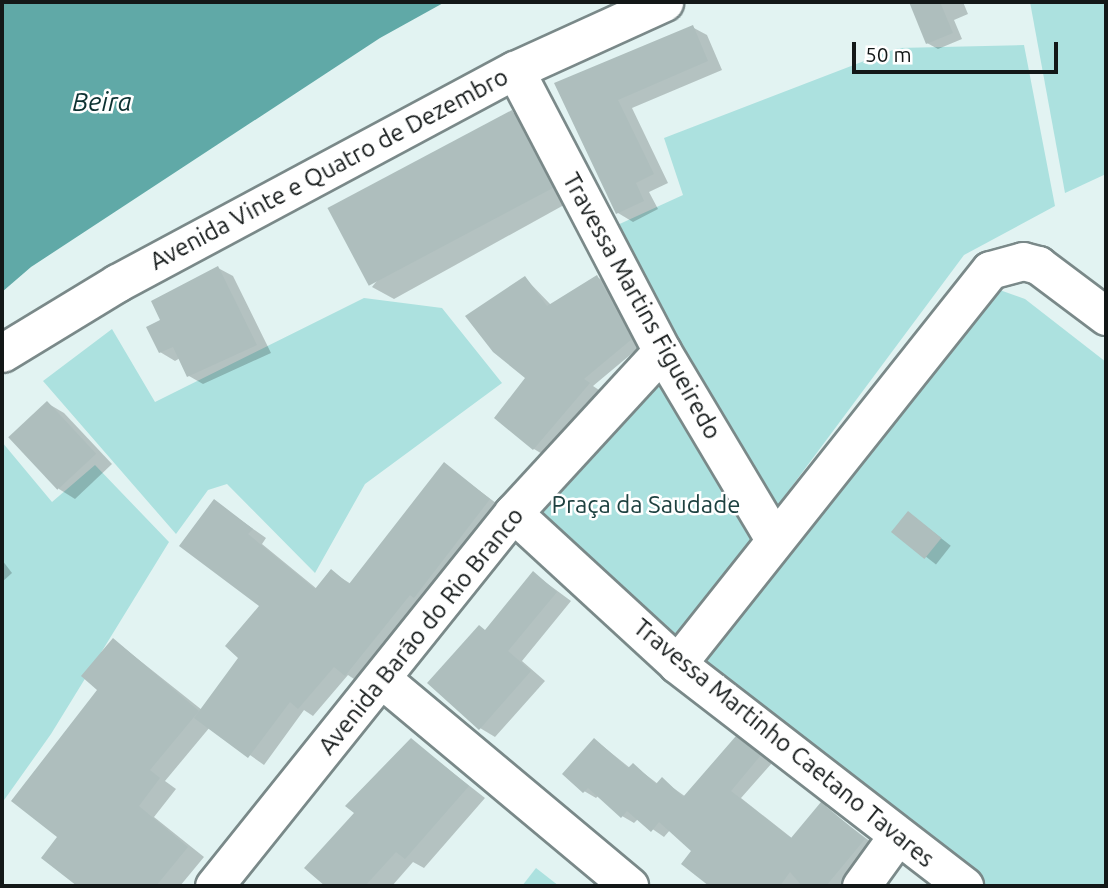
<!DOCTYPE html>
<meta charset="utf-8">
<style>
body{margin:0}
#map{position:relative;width:1108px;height:888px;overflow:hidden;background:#e2f3f2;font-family:Ubuntu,sans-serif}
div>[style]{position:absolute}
.green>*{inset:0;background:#ace1df}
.water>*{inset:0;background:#60a9a7}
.shadow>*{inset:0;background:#0003;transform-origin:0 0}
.building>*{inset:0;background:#aebebd;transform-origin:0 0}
.roads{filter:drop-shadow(2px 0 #7a8989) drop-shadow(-2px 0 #7a8989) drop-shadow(0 2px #7a8989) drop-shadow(0 -2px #7a8989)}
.minor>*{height:37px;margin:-18.5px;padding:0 18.5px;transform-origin:18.5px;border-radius:18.5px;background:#fff}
span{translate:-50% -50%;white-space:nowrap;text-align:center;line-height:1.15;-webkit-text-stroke:5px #fff;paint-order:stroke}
.street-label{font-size:24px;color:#131818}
.park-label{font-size:24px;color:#1d4140}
.water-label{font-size:26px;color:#0c3131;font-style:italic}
.frame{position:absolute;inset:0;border:4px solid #131818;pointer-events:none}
.scale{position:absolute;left:852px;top:42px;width:206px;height:32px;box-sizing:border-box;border:4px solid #131818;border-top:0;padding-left:9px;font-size:21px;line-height:24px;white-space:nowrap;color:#131818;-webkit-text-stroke:5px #fff;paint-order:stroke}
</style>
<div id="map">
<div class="green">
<div style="clip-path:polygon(1030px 2px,1106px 2px,1106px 174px,1065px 193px)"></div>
<div style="clip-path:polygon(1024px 45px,1055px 206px,964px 255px,775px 509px,613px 227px,683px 195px,664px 138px,898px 48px)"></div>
<div style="clip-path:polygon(994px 288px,1025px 299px,1106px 362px,1106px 886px,986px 886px,697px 668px)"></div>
<div style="clip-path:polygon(364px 298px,442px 308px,502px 383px,365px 484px,315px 573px,227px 484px,208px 490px,176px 534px,43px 381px,112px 329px,155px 402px)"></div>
<div style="clip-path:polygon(661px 360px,767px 538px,676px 653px,524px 511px)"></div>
<div style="clip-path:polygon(2px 442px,52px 502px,95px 465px,169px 542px,51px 734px,2px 803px)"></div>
<div style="clip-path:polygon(536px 868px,559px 886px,522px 886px)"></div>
</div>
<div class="water">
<div style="clip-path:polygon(2px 2px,445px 2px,380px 38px,31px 267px,2px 292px)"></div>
</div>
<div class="shadow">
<div style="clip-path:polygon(911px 2px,963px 2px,968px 14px,954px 20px,962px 39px,938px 49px,927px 43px)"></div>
<div style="clip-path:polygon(692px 27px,707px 35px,722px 70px,632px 108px,668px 183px,649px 192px,658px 209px,633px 222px,618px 213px,556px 84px)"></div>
<div style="clip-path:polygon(512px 112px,534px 124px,573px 200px,394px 299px,372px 287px)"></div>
<div style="clip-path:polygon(218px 268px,233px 276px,271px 353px,203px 384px,189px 376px,180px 358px,175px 361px,160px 352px,162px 321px)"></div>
<div style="clip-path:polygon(597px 277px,607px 283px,642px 345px,593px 386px,599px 390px,544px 455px,534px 449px,525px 278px,551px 305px)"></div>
<div style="clip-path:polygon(47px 403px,64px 413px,112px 464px,75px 499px,59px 489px)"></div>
<div style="clip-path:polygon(445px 465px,504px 509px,360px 683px,348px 675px,313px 716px,304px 710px,264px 765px,210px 727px,165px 781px,176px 789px,154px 817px,204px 857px,180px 886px,80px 886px,43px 858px,59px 837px,114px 640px,202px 710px,241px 658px,261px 605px,214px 501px,266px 538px,262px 544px,317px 589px,332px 572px,351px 584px)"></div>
<div style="left:909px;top:513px;width:53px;height:24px;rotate:38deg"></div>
<div style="clip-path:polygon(2px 560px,12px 573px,2px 582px)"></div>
<div style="clip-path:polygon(533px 573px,571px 601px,522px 661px,545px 681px,495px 737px,480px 728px,486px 631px)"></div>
<div style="clip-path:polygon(736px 738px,772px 763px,741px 798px,793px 839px,821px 804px,876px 846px,839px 886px,712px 886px,684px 864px,694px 851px,670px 830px,664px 837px,638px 819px,634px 823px,622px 816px,599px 795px,596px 798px,584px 791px,595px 740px,630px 768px,633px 765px,658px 784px,662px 780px,686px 797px)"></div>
<div style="clip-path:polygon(411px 740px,485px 798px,424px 868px,413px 862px,392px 886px,327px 886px,307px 868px,356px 813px)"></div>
</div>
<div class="building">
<div style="clip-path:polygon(909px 2px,940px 2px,953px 33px,926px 44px)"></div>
<div style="clip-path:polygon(693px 25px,708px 61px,618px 100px,654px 174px,636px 183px,644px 201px,616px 214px,554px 83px)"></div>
<div style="left:512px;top:110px;width:88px;height:209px;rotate:62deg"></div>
<div style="clip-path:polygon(218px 266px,257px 345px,187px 377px,173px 347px,159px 353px,146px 327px,160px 320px,151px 301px)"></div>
<div style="clip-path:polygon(597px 275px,632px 339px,584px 379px,590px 383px,533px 450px,494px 418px,525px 378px,493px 352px,465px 316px,525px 276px,547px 306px)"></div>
<div style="left:47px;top:401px;width:72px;height:53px;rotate:47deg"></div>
<div style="clip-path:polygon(444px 462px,490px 499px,414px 598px,410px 595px,345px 676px,334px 667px,298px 709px,290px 702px,248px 758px,194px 718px,238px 658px,225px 646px,259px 606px,179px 546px,214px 499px,253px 529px,248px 534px,315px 589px,331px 569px,349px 584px)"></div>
<div style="left:908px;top:511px;width:43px;height:27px;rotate:39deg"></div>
<div style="clip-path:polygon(533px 571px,557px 592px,508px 651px,531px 671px,479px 730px,427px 683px,479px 625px,485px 630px)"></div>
<div style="clip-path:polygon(113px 638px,199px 711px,150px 770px,160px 778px,139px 806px,188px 847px,156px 886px,77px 886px,41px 858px,57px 837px,11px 801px,97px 690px,81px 676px)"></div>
<div style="clip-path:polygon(736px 736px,761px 755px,731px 791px,791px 838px,821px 802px,865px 839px,826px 886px,802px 886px,790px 872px,780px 886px,709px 886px,681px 864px,691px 851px,659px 822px,651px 832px,627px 811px,621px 818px,588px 788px,583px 793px,562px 774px,594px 738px,628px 768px,633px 763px,656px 784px,662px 777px,683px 797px)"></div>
<div style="clip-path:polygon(411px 738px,469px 786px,405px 859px,396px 852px,365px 886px,325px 886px,304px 868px,354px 813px,345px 806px)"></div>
</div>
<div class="roads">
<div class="minor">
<div style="left:515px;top:70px;width:317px;rotate:62.4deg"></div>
<div style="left:662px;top:351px;width:219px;rotate:59.2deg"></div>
<div style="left:2px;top:353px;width:135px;rotate:-31.3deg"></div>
<div style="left:117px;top:283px;width:451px;rotate:-28.2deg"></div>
<div style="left:515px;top:70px;width:164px;rotate:-24.5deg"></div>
<div style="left:513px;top:513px;width:223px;rotate:42.6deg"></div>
<div style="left:677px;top:664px;width:363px;rotate:37.7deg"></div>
<div style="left:677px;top:664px;width:503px;rotate:-51.54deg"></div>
<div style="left:990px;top:270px;width:34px;rotate:-15deg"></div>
<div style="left:1023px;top:261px;width:16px;rotate:15deg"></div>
<div style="left:1038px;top:265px;width:85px;rotate:36.9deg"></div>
<div style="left:383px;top:680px;width:321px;rotate:39.9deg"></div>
<div style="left:214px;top:886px;width:478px;rotate:-51.3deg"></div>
<div style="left:513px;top:513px;width:220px;rotate:-47.4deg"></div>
<div style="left:861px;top:886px;width:62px;rotate:-54.2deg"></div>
</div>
</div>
<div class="street-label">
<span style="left:329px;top:169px;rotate:-28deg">Avenida Vinte e Quatro de Dezembro</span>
<span style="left:642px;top:306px;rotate:61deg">Travessa Martins Figueiredo</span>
<span style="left:421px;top:631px;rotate:-51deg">Avenida Barão do Rio Branco</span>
<span style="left:784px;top:743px;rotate:39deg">Travessa Martinho Caetano Tavares</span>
</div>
<div class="park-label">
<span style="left:646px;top:505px">Praça da Saudade</span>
</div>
<div class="water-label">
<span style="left:102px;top:102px">Beira</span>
</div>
<div class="frame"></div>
<div class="scale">50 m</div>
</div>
